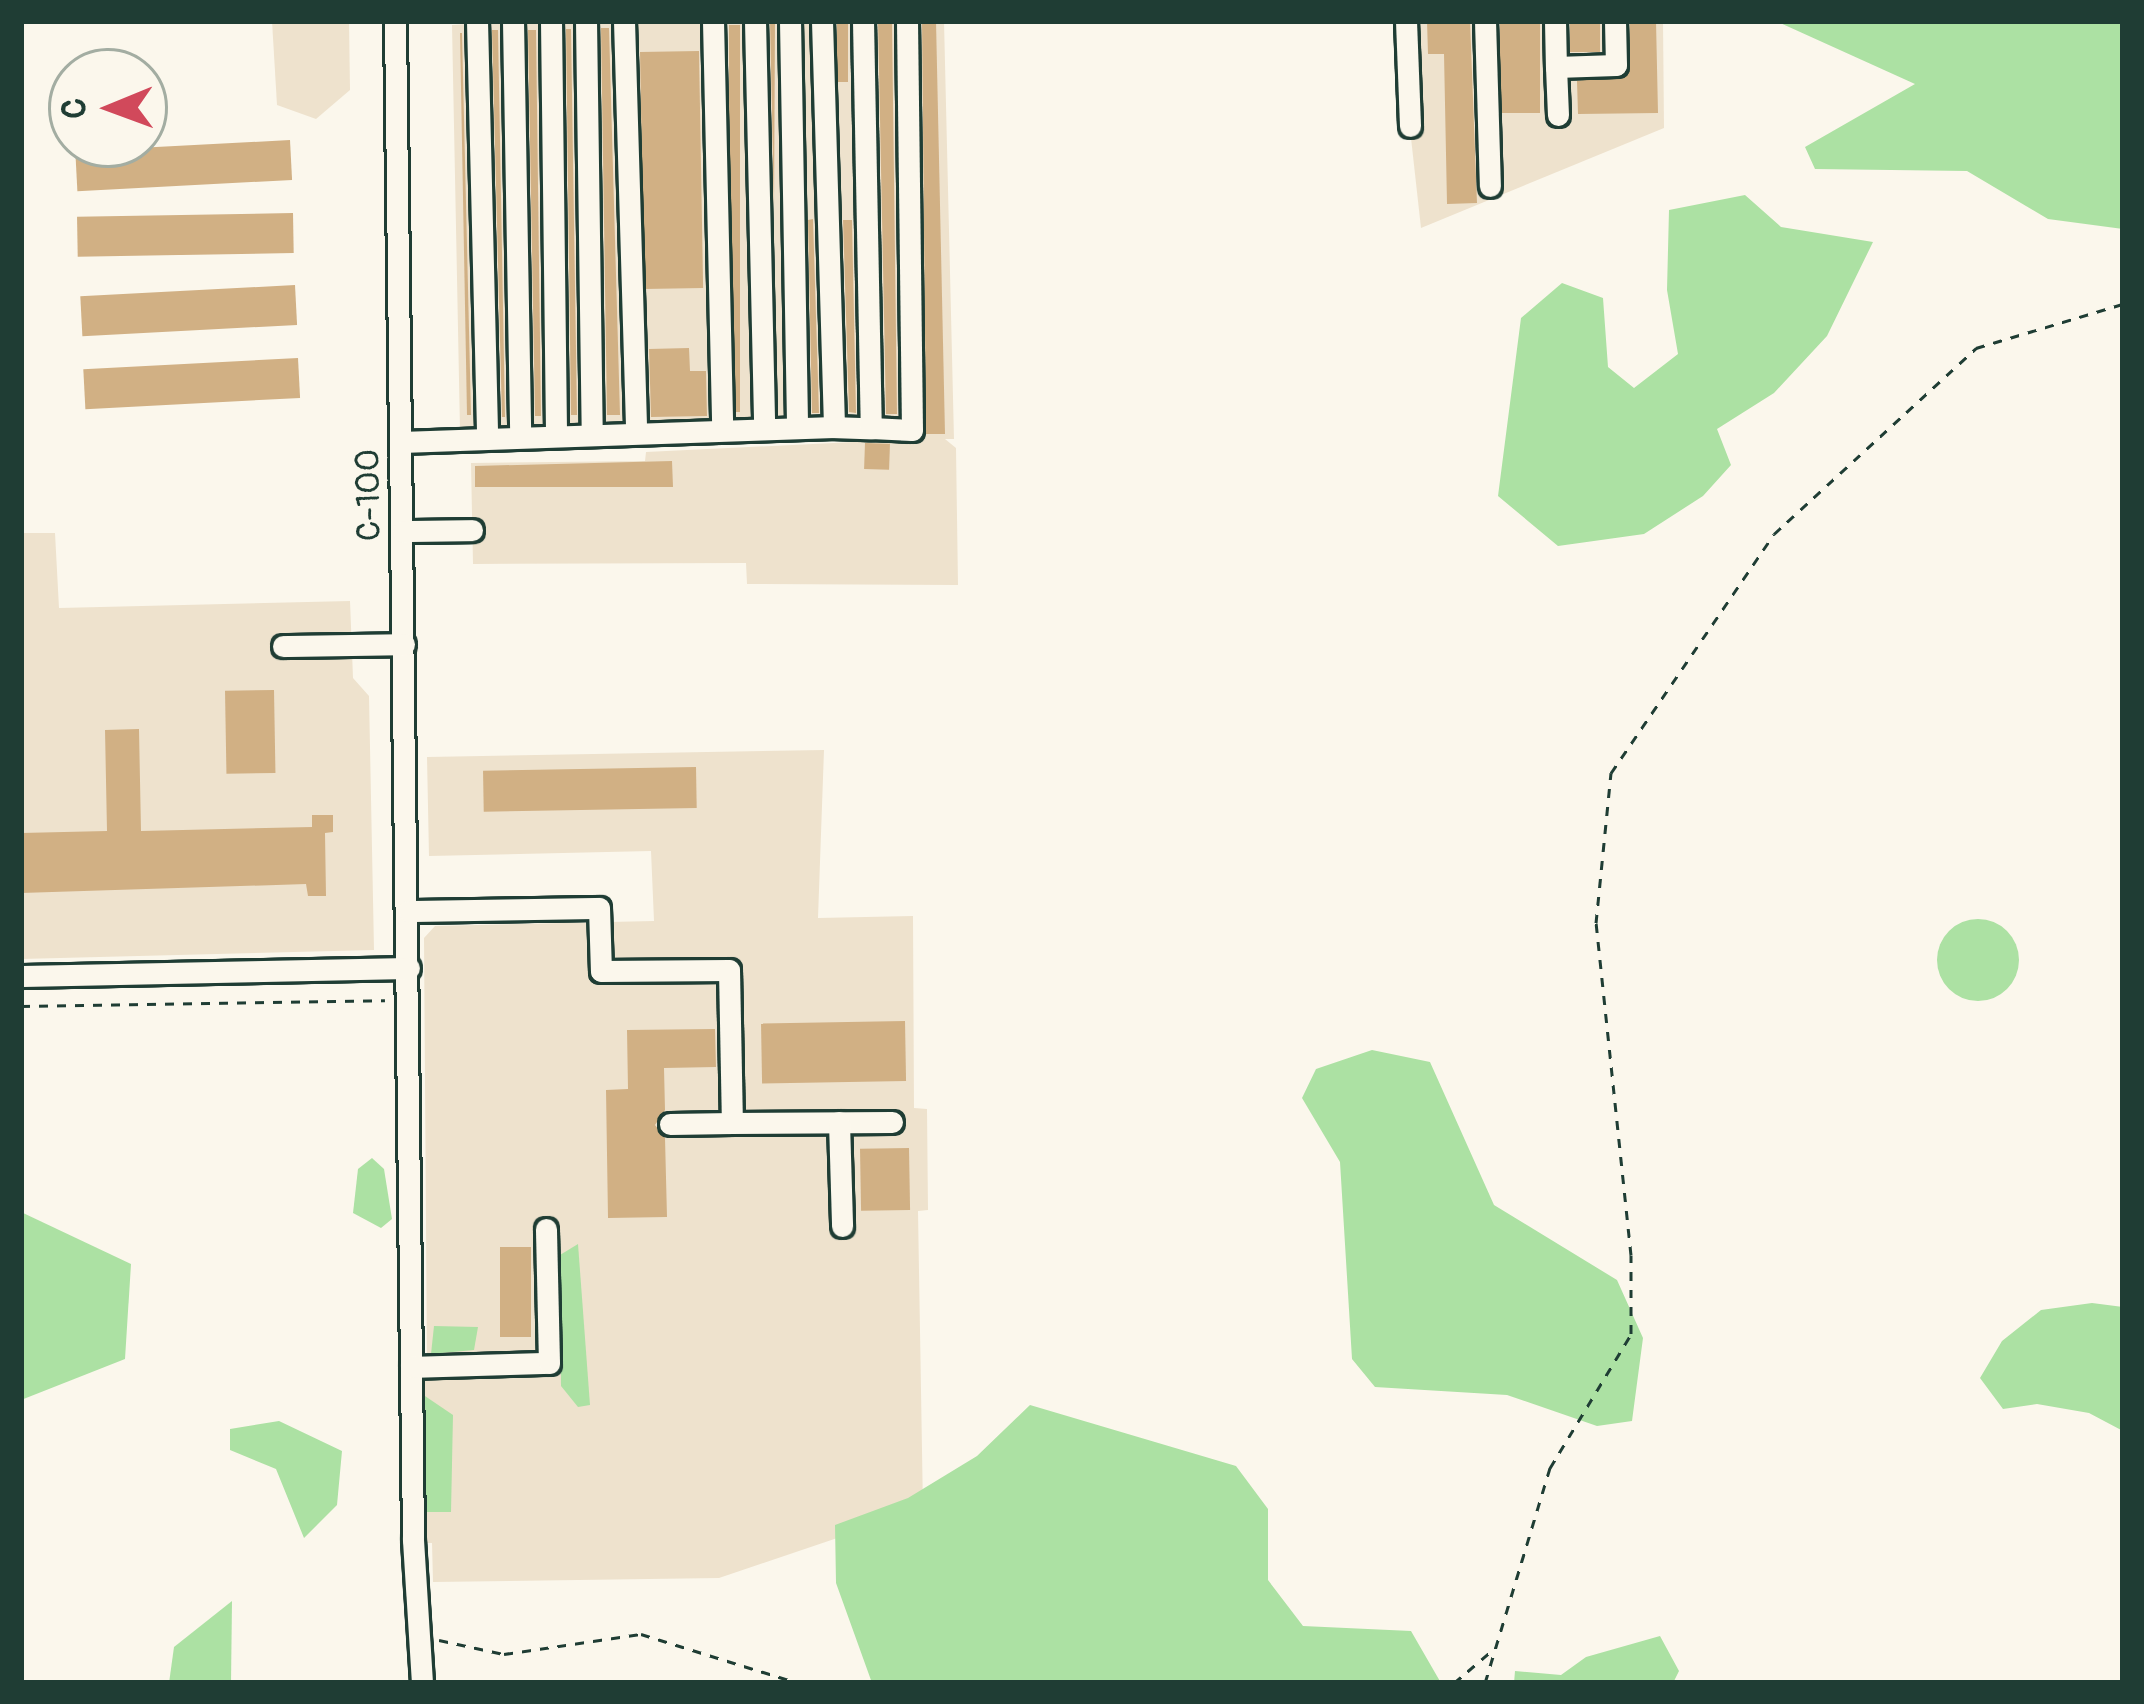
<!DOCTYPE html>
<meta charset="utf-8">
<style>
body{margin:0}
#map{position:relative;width:2144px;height:1704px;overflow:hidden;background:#fbf7ec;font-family:Pangolin,sans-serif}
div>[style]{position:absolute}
.built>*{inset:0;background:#eee2cd}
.green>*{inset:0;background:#ace1a3}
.round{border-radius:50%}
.building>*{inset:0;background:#d1b084;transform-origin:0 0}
.path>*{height:3px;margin-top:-1.5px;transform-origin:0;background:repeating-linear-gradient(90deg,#1f3d34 0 9px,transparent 0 18px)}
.roads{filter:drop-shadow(3px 0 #1f3d34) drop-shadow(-3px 0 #1f3d34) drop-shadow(0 3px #1f3d34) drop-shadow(0 -3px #1f3d34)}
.minor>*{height:21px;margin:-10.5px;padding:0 10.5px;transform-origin:10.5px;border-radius:10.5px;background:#fbf7ec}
span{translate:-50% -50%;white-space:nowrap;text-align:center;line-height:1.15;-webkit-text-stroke:12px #fbf7ec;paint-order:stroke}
.street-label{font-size:33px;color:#1f3d34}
.frame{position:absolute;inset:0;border:24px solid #1f3d34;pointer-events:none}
.north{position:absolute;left:48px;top:48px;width:120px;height:120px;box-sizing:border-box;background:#fbf7ec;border:3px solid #a3ada2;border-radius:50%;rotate:269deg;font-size:33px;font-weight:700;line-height:48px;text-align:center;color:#1f3d34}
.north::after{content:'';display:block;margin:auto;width:42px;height:54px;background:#d1495b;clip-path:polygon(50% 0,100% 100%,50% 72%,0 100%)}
</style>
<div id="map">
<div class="built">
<div style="clip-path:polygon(272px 21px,349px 21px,350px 90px,316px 119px,277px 105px)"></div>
<div style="clip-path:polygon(512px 21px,944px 21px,954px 439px,945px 439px,956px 448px,958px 585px,747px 584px,746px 563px,473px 564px,471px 463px,645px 461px,646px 452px,915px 439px,460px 430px,452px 25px)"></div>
<div style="clip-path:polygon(1398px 21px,1663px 21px,1664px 128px,1421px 228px)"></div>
<div style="clip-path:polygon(21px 533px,55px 533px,59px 608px,350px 601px,353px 678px,369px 696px,374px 950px,21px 959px)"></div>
<div style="clip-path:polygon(824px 750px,818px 918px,913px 916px,914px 1108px,927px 1109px,928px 1210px,918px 1211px,923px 1509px,719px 1578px,433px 1582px,432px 1543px,419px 1543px,416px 1386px,427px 1367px,424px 938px,435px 926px,654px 921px,651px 851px,429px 856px,427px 757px)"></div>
</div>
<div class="green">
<div style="clip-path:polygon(1776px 21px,2123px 21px,2123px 229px,2048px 219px,1967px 171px,1815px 169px,1805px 147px,1915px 84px)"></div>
<div style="clip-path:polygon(1745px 195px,1781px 227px,1873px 242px,1827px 336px,1774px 393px,1717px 429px,1731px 465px,1703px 496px,1644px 534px,1558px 546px,1498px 496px,1521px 318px,1562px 283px,1603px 298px,1608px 367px,1634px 388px,1678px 354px,1667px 290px,1669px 210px)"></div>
<div class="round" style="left:1937px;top:919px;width:82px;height:82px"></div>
<div style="clip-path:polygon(1372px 1050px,1430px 1062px,1494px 1205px,1617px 1280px,1643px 1338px,1632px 1421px,1597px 1426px,1507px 1395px,1375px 1387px,1352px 1359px,1340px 1162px,1302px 1098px,1316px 1069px)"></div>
<div style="clip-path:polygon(372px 1158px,384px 1169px,392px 1219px,381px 1228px,353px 1213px,358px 1169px)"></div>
<div style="clip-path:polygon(21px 1212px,131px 1264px,125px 1359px,21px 1400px)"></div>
<div style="clip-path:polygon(578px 1244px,590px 1405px,578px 1407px,561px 1386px,560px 1255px)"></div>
<div style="clip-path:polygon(2092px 1303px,2123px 1307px,2123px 1431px,2089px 1413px,2037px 1404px,2003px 1409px,1980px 1378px,2002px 1341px,2041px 1310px)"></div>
<div style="clip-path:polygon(434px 1326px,478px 1327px,474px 1350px,431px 1354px)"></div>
<div style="clip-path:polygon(422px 1394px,453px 1415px,451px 1512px,426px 1512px)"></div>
<div style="clip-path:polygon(1030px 1405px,1236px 1466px,1268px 1509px,1268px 1580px,1303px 1626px,1411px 1631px,1441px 1683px,872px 1683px,836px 1583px,835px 1525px,908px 1498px,977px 1456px)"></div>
<div style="clip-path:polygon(279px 1421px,342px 1451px,337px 1505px,304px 1538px,276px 1469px,230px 1450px,230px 1429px)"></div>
<div style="clip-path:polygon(232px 1601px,231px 1683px,169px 1683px,174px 1647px)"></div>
<div style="clip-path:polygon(1660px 1636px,1679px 1671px,1673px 1683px,1514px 1683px,1515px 1671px,1561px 1675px,1586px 1657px)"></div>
</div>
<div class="building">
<div style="clip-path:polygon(770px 21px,775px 21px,774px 209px)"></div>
<div style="left:837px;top:21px;width:11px;height:61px"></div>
<div style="clip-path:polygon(878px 21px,892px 21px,897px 414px,886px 414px)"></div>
<div style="clip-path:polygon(922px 21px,936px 21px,945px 434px,926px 434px)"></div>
<div style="clip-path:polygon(1427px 21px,1470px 21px,1477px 203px,1447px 204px,1444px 54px,1428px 54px)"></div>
<div style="left:1500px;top:21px;width:40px;height:92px"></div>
<div style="left:1570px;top:21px;width:30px;height:31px"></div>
<div style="clip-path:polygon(1630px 21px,1656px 21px,1658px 113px,1578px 114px,1577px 81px,1628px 73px)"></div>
<div style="left:729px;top:25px;width:11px;height:387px"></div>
<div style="clip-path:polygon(601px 28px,609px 28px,620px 415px,607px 415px)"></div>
<div style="clip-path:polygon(566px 29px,571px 29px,577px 415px,571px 415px)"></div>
<div style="clip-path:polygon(492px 30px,498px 30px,505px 417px,502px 417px)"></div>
<div style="clip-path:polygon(528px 30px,536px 30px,541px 416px,535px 416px)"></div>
<div style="clip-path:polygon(460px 33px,462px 33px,471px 415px,467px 415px)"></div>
<div style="left:699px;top:51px;width:237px;height:59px;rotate:89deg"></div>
<div style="left:290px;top:140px;width:40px;height:215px;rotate:87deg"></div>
<div style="left:293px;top:213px;width:40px;height:216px;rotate:89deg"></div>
<div style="clip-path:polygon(813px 219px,819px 413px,812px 413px,808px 220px)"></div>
<div style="clip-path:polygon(843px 220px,852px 220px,856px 413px,849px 412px)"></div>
<div style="left:295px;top:285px;width:40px;height:215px;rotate:87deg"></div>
<div style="clip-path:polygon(689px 348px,690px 371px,706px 371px,707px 416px,651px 417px,649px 349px)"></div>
<div style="left:298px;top:358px;width:40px;height:215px;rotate:87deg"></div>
<div style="left:865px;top:443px;width:25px;height:26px;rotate:2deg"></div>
<div style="clip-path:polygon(672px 461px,673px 487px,475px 487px,475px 466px)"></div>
<div style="left:274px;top:690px;width:83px;height:49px;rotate:89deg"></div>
<div style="clip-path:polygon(139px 729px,141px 831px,312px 827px,312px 815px,333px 815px,333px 832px,325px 833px,326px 896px,308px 896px,306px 884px,21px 893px,21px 833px,107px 831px,105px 730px)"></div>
<div style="left:696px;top:767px;width:41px;height:213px;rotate:89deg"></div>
<div style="left:905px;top:1021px;width:60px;height:144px;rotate:89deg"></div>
<div style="clip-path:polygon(715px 1029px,716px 1067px,664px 1068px,665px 1110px,655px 1125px,665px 1138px,667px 1217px,608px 1218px,606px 1090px,628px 1089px,627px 1030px)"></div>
<div style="left:909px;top:1148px;width:62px;height:49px;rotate:89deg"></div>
<div style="left:500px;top:1247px;width:31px;height:90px"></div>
</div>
<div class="path">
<div style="left:21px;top:1006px;width:364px;rotate:-0.9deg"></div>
<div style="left:439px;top:1640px;width:66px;rotate:12.2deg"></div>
<div style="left:504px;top:1654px;width:138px;rotate:-8.3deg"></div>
<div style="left:641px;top:1634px;width:164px;rotate:17.3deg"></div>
<div style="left:1454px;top:1683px;width:54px;rotate:-40.5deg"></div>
<div style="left:1485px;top:1683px;width:225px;rotate:-73.2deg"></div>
<div style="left:1550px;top:1468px;width:157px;rotate:-58.8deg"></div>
<div style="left:1631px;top:1334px;width:79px;rotate:-90deg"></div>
<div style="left:1631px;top:1255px;width:334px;rotate:-96deg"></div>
<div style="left:1596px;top:923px;width:151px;rotate:-84.3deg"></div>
<div style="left:1611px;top:773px;width:289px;rotate:-55.7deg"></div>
<div style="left:1774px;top:534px;width:275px;rotate:-42.6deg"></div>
<div style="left:1976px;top:348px;width:153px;rotate:-16.7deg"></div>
</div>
<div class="roads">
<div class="minor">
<div style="left:395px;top:21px;width:1519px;rotate:89.32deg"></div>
<div style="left:413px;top:1540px;width:143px;rotate:86.4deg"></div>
<div style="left:477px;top:21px;width:416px;rotate:88.6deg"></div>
<div style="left:513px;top:21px;width:415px;rotate:89deg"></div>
<div style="left:551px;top:21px;width:414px;rotate:89.3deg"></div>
<div style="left:586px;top:21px;width:413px;rotate:89.2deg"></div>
<div style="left:624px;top:21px;width:412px;rotate:88.3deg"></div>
<div style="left:713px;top:21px;width:409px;rotate:88.7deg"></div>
<div style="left:755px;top:21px;width:408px;rotate:88.7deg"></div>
<div style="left:790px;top:21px;width:407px;rotate:89deg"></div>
<div style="left:822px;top:21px;width:406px;rotate:88.3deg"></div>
<div style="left:834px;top:427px;width:37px;rotate:2deg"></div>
<div style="left:863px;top:21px;width:407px;rotate:88.9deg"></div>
<div style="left:871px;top:428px;width:41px;rotate:2.8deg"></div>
<div style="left:912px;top:430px;width:409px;rotate:-90.7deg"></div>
<div style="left:1406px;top:21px;width:105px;rotate:87.8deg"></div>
<div style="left:1485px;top:21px;width:165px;rotate:88.3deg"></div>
<div style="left:1555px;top:21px;width:46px;rotate:88.8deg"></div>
<div style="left:1556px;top:67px;width:60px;rotate:-1.9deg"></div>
<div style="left:1616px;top:65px;width:44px;rotate:-91.3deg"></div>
<div style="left:1556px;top:67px;width:48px;rotate:87.6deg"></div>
<div style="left:401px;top:442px;width:433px;rotate:-2deg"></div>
<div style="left:403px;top:531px;width:69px;rotate:-0.8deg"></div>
<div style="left:283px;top:646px;width:121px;rotate:-0.9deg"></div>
<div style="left:409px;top:911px;width:190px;rotate:-0.9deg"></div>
<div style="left:599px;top:908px;width:63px;rotate:88.2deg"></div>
<div style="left:601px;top:971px;width:128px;rotate:-0.4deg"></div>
<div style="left:729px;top:970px;width:153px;rotate:88.9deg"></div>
<div style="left:732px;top:1123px;width:160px;rotate:-0.4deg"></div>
<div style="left:21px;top:976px;width:388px;rotate:-1.2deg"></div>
<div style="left:839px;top:1122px;width:104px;rotate:88.3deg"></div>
<div style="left:670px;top:1124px;width:62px;rotate:-0.9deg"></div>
<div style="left:411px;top:1367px;width:138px;rotate:-1.7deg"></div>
<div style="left:549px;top:1363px;width:134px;rotate:-91.3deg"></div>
</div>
</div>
<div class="street-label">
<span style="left:369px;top:495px;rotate:-91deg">С-100</span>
</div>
<div class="frame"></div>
<div class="north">С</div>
</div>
